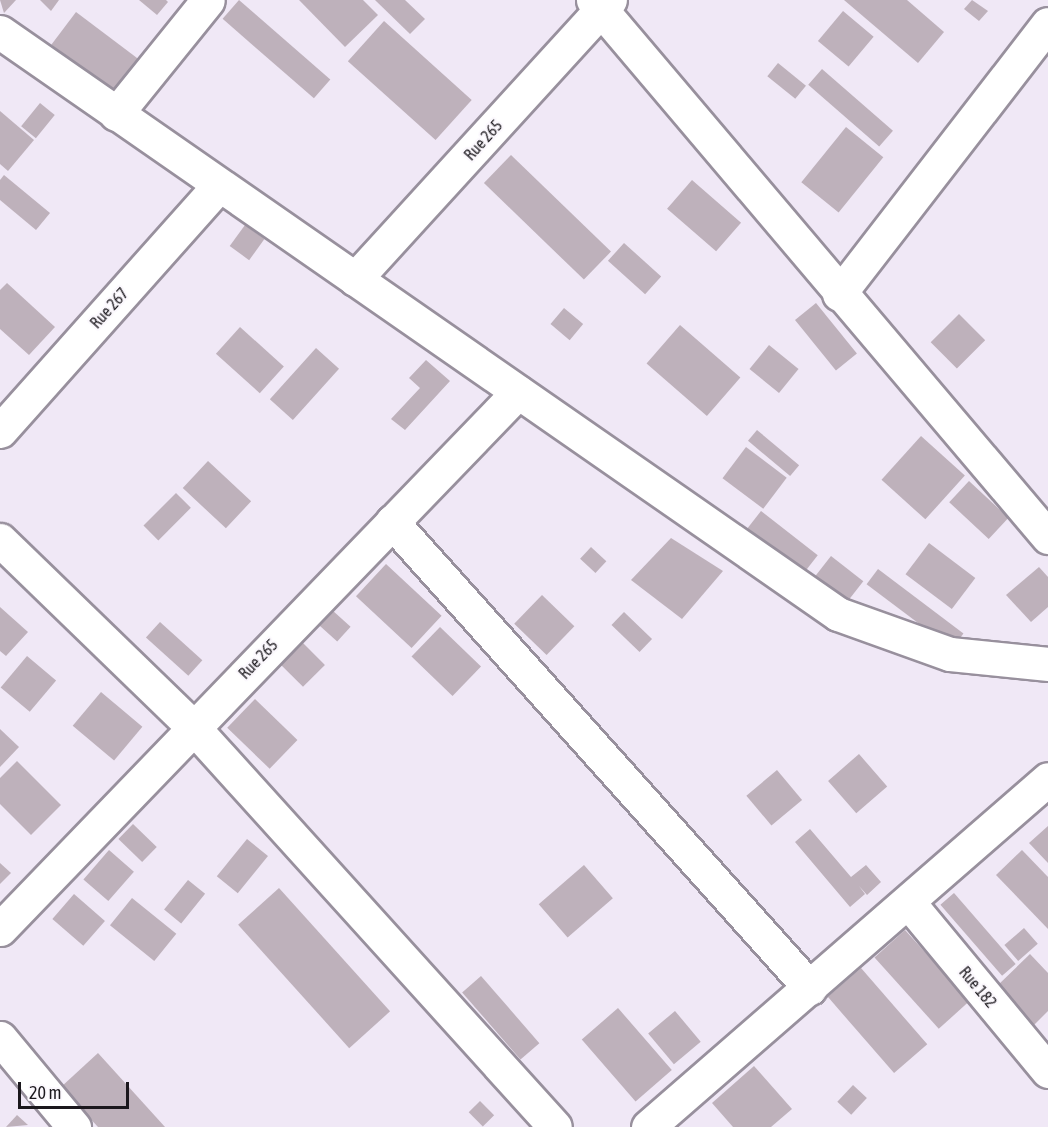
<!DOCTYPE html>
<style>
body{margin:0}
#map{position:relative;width:1048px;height:1127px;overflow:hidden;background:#f0e8f6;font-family:"Asap Condensed",sans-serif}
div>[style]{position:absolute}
.building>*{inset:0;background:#beb1bb;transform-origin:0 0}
.roads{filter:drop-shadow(2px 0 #98909d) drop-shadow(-2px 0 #98909d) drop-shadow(0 2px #98909d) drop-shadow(0 -2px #98909d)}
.street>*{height:33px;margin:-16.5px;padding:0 16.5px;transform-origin:16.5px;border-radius:16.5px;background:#fff}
span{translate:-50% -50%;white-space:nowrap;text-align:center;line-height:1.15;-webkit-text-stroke:4.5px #fbf8fd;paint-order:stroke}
.street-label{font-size:16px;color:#1b181d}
.scale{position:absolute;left:18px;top:1082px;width:111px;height:27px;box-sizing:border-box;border:3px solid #1b181d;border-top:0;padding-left:8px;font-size:18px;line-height:21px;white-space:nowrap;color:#1b181d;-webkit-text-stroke:4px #fbf8fd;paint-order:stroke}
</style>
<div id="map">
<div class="building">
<div style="clip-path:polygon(0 0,16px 0,4px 13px)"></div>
<div style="clip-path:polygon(40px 0,59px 0,51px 11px)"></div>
<div style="clip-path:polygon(139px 0,166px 0,168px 2px,157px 15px)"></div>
<div style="left:239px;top:0;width:121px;height:25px;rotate:41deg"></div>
<div style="clip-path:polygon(299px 0,363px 0,378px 15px,345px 47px)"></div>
<div style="clip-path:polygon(375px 0,405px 0,425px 19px,410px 34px)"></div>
<div style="clip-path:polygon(844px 0,907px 0,944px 32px,918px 63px)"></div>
<div style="clip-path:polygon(972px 0,988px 11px,979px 21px,964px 9px)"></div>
<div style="left:843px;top:11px;width:40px;height:39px;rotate:40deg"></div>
<div style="left:76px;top:12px;width:81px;height:41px;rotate:37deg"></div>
<div style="left:384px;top:21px;width:118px;height:54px;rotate:42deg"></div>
<div style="left:778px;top:63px;width:36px;height:17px;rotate:39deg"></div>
<div style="left:822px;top:69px;width:94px;height:21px;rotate:41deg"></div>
<div style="left:40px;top:103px;width:19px;height:30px;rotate:39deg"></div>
<div style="clip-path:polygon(0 111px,34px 140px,8px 171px,0 164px)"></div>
<div style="left:846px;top:127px;width:48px;height:71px;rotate:39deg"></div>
<div style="left:511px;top:155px;width:139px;height:39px;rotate:44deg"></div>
<div style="clip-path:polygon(4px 175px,50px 213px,36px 230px,0 200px,0 180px)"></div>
<div style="left:692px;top:180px;width:65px;height:38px;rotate:41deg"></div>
<div style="left:245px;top:225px;width:24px;height:26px;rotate:36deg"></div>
<div style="left:624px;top:243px;width:50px;height:24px;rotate:42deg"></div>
<div style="clip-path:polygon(7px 283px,55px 327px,29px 355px,0 329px,0 290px)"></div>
<div style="left:816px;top:303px;width:65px;height:27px;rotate:51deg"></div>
<div style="left:564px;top:308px;width:25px;height:21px;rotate:40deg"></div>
<div style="left:959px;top:314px;width:37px;height:40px;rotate:45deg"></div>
<div style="left:680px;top:325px;width:80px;height:51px;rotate:41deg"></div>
<div style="left:240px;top:327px;width:59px;height:36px;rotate:42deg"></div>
<div style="left:769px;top:345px;width:38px;height:31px;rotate:39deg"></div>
<div style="left:316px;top:348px;width:31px;height:69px;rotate:42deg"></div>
<div style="clip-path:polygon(426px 360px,450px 381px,405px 430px,391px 419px,420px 388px,409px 378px)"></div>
<div style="left:757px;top:430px;width:55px;height:14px;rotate:40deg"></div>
<div style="left:921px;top:436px;width:59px;height:59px;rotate:42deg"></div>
<div style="left:746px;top:447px;width:51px;height:39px;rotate:37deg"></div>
<div style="left:208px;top:461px;width:59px;height:37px;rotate:43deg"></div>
<div style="left:969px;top:481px;width:54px;height:29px;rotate:43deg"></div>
<div style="left:176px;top:493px;width:21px;height:46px;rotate:45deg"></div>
<div style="left:761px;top:511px;width:72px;height:27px;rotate:38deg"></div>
<div style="clip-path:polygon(671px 538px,723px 571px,682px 619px,631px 580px)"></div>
<div style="left:929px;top:543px;width:58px;height:39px;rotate:37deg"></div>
<div style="left:591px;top:547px;width:21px;height:16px;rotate:43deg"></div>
<div style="left:831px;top:556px;width:41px;height:27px;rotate:38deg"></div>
<div style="left:386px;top:564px;width:76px;height:44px;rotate:43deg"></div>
<div style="clip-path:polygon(1039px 567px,1048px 577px,1048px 607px,1031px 622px,1006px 595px)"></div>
<div style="left:878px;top:569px;width:107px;height:19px;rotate:37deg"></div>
<div style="left:542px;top:595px;width:45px;height:40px;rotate:44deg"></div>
<div style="clip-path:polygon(0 607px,28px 632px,6px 656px,0 651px)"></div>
<div style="left:332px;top:610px;width:25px;height:20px;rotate:42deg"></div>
<div style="left:624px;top:612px;width:39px;height:18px;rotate:44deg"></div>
<div style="left:160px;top:622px;width:57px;height:21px;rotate:42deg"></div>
<div style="left:440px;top:627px;width:57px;height:41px;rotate:44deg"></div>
<div style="left:303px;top:643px;width:31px;height:31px;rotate:45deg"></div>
<div style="left:27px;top:656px;width:38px;height:41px;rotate:40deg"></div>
<div style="left:101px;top:692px;width:54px;height:44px;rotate:40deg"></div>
<div style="left:255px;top:699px;width:59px;height:40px;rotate:44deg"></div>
<div style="clip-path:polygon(0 729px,19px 747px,0 767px)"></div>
<div style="left:859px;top:754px;width:43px;height:41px;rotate:49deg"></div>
<div style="clip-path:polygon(17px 761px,61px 805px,31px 835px,0 804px,0 778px)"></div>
<div style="left:777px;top:770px;width:39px;height:40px;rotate:50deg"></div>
<div style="left:133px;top:824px;width:33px;height:21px;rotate:44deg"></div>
<div style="clip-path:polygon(1048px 826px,1048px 863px,1029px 843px)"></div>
<div style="clip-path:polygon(810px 829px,851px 877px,866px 865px,881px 882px,867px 895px,859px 886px,865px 894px,850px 907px,795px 842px)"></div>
<div style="left:247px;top:839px;width:27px;height:48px;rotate:39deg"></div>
<div style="left:109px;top:850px;width:33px;height:39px;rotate:41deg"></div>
<div style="clip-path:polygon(1022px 850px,1048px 877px,1048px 929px,996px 875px)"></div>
<div style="clip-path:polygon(0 863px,11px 873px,0 884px)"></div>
<div style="left:584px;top:865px;width:44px;height:60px;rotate:49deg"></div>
<div style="left:188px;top:880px;width:22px;height:38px;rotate:39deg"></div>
<div style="left:279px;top:888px;width:166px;height:55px;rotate:48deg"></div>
<div style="left:954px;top:893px;width:94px;height:18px;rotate:49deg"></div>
<div style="left:74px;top:894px;width:41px;height:33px;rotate:41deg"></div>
<div style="left:132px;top:898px;width:57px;height:35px;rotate:39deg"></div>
<div style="left:1024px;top:928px;width:21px;height:26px;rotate:49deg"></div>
<div style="left:905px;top:930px;width:96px;height:41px;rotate:48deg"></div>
<div style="clip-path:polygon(1030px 954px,1048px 973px,1048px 1011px,1034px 1025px,997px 986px)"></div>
<div style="left:861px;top:968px;width:101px;height:44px;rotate:49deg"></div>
<div style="left:481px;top:976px;width:89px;height:25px;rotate:49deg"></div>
<div style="left:618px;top:1008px;width:82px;height:48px;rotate:49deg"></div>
<div style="left:675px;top:1011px;width:40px;height:35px;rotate:50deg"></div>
<div style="clip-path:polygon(98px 1053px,165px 1127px,98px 1127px,61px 1087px)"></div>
<div style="clip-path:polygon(754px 1066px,792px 1109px,771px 1127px,733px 1127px,712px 1103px)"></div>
<div style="left:853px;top:1085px;width:19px;height:23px;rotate:43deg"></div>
<div style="left:480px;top:1101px;width:20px;height:16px;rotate:45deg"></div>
<div style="clip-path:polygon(17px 1115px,28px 1125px,6px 1127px)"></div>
</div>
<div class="roads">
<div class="street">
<div style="left:593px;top:0;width:704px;rotate:49.73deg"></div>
<div style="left:0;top:32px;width:1020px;rotate:34.78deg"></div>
<div style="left:838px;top:614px;width:119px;rotate:19.7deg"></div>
<div style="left:950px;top:654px;width:99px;rotate:5.8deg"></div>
<div style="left:116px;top:114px;width:146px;rotate:-51.1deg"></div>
<div style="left:355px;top:279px;width:378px;rotate:-47.6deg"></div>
<div style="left:839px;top:294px;width:341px;rotate:-52.3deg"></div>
<div style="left:0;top:431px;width:329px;rotate:-48.3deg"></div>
<div style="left:392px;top:522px;width:626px;rotate:48.11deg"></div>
<div style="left:0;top:540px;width:269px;rotate:44.1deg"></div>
<div style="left:193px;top:727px;width:539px;rotate:47.85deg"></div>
<div style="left:909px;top:903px;width:218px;rotate:50.4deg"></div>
<div style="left:0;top:929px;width:746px;rotate:-46.03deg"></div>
<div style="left:0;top:1038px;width:116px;rotate:50.3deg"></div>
<div style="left:648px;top:1127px;width:530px;rotate:-41.02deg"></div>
</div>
</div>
<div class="street-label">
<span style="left:483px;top:140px;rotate:-48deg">Rue 265</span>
<span style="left:109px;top:308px;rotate:-48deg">Rue 267</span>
<span style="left:258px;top:659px;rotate:-46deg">Rue 265</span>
<span style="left:978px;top:987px;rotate:50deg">Rue 182</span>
</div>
<div class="scale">20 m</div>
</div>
